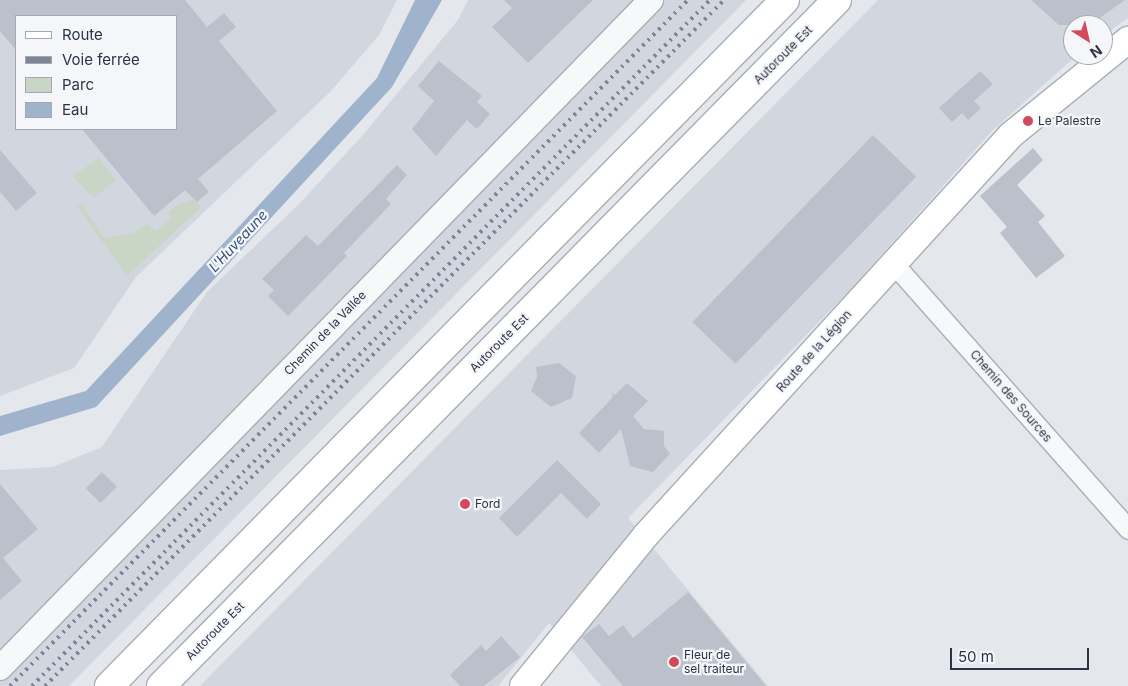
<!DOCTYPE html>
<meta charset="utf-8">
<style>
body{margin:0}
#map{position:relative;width:1128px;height:686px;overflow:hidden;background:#e4e7ec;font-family:Inter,sans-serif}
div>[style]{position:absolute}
.built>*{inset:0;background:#d2d6de}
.green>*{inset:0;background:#c9d6c5}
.water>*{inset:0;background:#9fb4cc}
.building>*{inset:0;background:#bbc0ca;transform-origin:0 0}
.roads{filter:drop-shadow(1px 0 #a9aeb7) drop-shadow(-1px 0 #a9aeb7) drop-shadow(0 1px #a9aeb7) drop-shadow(0 -1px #a9aeb7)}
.minor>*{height:19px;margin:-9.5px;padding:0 9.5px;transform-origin:9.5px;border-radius:9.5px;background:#f7f8fa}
.tertiary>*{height:24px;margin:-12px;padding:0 12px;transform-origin:12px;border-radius:12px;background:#f7f8fa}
.secondary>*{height:26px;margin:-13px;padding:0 13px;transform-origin:13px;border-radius:13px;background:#fff}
.motorway>*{height:28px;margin:-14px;padding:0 14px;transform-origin:14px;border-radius:14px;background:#fff}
.rail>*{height:4px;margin-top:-2px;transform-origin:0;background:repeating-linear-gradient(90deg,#7d8696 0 2.5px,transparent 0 7.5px)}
.dots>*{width:14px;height:14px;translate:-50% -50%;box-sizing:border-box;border:2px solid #f4f6f9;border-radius:50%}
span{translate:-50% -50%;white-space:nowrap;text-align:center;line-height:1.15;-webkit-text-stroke:4.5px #f4f6f9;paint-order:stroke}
.street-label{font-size:12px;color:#2b3445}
.poi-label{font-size:12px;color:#2b3445}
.left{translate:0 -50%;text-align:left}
.water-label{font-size:14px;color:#34527a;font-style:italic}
.legend{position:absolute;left:15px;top:15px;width:162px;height:115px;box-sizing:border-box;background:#f4f6f9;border:1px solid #a4a8b1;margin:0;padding:6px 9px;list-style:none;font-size:15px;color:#2b3445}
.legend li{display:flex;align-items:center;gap:10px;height:25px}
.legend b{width:25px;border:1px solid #a4a8b1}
.north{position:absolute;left:1063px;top:15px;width:50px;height:50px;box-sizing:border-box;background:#f4f6f9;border:1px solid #a4a8b1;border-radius:50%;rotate:145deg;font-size:14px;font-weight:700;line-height:20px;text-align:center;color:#2b3445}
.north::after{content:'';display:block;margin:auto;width:18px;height:22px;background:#d1495b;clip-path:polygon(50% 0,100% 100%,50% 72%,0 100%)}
.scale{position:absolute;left:950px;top:648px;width:139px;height:22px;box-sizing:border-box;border:2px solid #2b3445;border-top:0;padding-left:6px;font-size:15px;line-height:18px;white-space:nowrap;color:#2b3445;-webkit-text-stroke:4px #f4f6f9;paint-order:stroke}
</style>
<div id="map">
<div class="built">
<div style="clip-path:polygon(evenodd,0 0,397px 0,379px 35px,331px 91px,136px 277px,74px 368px,0 396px,0 0,16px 16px,176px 16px,176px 129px,16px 129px,16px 16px)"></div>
<div style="clip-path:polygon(468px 0,746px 0,69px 686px,0 686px,0 470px,53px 467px,102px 447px,207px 292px,299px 204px,361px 137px,458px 20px)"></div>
<div style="clip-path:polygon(878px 0,1128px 0,1128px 18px,1103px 36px,1103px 25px,1073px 25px,1073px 55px,1077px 55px,992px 131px,851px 289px,628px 518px,768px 686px,601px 686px,549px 623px,498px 686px,200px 686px)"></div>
</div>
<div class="green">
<div style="clip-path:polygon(99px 158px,116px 180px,94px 198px,73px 176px)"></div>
<div style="clip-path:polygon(193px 199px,201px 207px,127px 276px,77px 206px,82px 204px,104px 238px,134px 233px,147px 224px,156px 231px,172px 218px,168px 213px,177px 205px)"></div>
</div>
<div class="water">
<div style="clip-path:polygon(415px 0,442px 0,392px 87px,96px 407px,0 436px,0 416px,86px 391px,377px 78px)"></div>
</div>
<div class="building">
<div style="clip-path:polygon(0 0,185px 0,207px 27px,224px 13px,236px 27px,219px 41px,277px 111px,198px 179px,209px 192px,197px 202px,185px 190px,154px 216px,82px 129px,176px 129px,176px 16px,16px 16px,16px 50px,0 31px)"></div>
<div style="clip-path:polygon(504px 0,593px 0,528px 63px,492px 27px,512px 8px)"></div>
<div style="clip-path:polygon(1031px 0,1125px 0,1090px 25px,1059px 25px)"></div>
<div style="clip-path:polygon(439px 61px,482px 96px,477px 102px,490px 114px,477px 129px,467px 120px,436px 156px,412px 129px,434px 101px,418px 86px)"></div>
<div style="clip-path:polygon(980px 71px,993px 84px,974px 101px,981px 108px,968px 120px,962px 113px,952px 122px,939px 108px)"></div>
<div style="left:873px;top:135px;width:60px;height:260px;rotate:44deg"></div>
<div style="clip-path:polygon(1033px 148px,1043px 160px,1017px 185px,1045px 216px,1038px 222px,1065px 256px,1036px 278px,1000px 233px,1007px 227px,980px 196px)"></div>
<div style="clip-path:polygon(0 150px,37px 193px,16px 211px,0 192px)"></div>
<div style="clip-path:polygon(397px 165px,407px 175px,386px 199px,391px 204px,344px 253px,347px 256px,288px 316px,268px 296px,274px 290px,262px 279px,306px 235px,318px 246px)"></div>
<div style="clip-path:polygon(559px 363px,576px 376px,572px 398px,551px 407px,531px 391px,537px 377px,536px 367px)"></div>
<div style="clip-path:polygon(627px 383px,648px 401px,633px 416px,644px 429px,664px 431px,664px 446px,670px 454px,653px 472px,630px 466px,621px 429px,599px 453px,579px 433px,613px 397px,612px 392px,615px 395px)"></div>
<div style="clip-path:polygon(557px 460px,601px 504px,587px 519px,561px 493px,517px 537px,499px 518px)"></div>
<div style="left:102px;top:472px;width:21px;height:23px;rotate:45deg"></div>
<div style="clip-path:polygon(0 484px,38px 529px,3px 558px,22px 581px,0 600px)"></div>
<div style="clip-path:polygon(688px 592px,766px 686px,623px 686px,582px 637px,599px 624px,609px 636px,623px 625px,633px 638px)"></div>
<div style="clip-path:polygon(501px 636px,520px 657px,484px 686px,460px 686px,450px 675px,481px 645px,486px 651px)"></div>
</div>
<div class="roads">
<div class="minor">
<div style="left:893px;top:263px;width:355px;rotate:48.5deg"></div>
</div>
<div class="tertiary">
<div style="left:0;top:668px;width:933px;rotate:-45.74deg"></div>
</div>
<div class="secondary">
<div style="left:523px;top:686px;width:195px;rotate:-50.8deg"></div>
<div style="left:646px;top:535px;width:542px;rotate:-47.62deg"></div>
<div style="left:1011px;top:135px;width:151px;rotate:-39.1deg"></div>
</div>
<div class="motorway">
<div style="left:109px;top:686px;width:963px;rotate:-45.42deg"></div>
<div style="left:161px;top:686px;width:963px;rotate:-45.42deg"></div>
</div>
</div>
<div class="rail">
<div style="left:10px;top:686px;width:965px;rotate:-45.34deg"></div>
<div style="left:32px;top:686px;width:965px;rotate:-45.34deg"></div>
<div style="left:45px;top:686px;width:965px;rotate:-45.29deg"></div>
</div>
<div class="dots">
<div style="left:1028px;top:121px;background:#d1495b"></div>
<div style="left:465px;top:504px;background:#d1495b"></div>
<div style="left:674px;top:662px;background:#d1495b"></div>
</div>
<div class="street-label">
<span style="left:783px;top:55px;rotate:-45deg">Autoroute Est</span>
<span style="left:325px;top:333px;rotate:-46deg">Chemin de la Vallée</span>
<span style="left:499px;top:343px;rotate:-45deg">Autoroute Est</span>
<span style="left:814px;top:351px;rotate:-48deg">Route de la Légion</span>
<span style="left:1011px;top:396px;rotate:49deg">Chemin des Sources</span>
<span style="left:215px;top:631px;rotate:-45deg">Autoroute Est</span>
</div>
<div class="poi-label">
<span class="left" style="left:1038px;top:121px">Le Palestre</span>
<span class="left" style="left:475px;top:504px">Ford</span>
<span class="left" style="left:684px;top:662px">Fleur de<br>sel traiteur</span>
</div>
<div class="water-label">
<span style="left:238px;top:241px;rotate:-47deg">L'Huveaune</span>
</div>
<ul class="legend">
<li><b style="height:6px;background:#fff"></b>Route</li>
<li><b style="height:6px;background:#7d8696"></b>Voie ferrée</li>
<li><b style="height:14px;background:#c9d6c5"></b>Parc</li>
<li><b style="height:14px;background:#9fb4cc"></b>Eau</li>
</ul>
<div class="north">N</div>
<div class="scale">50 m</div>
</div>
